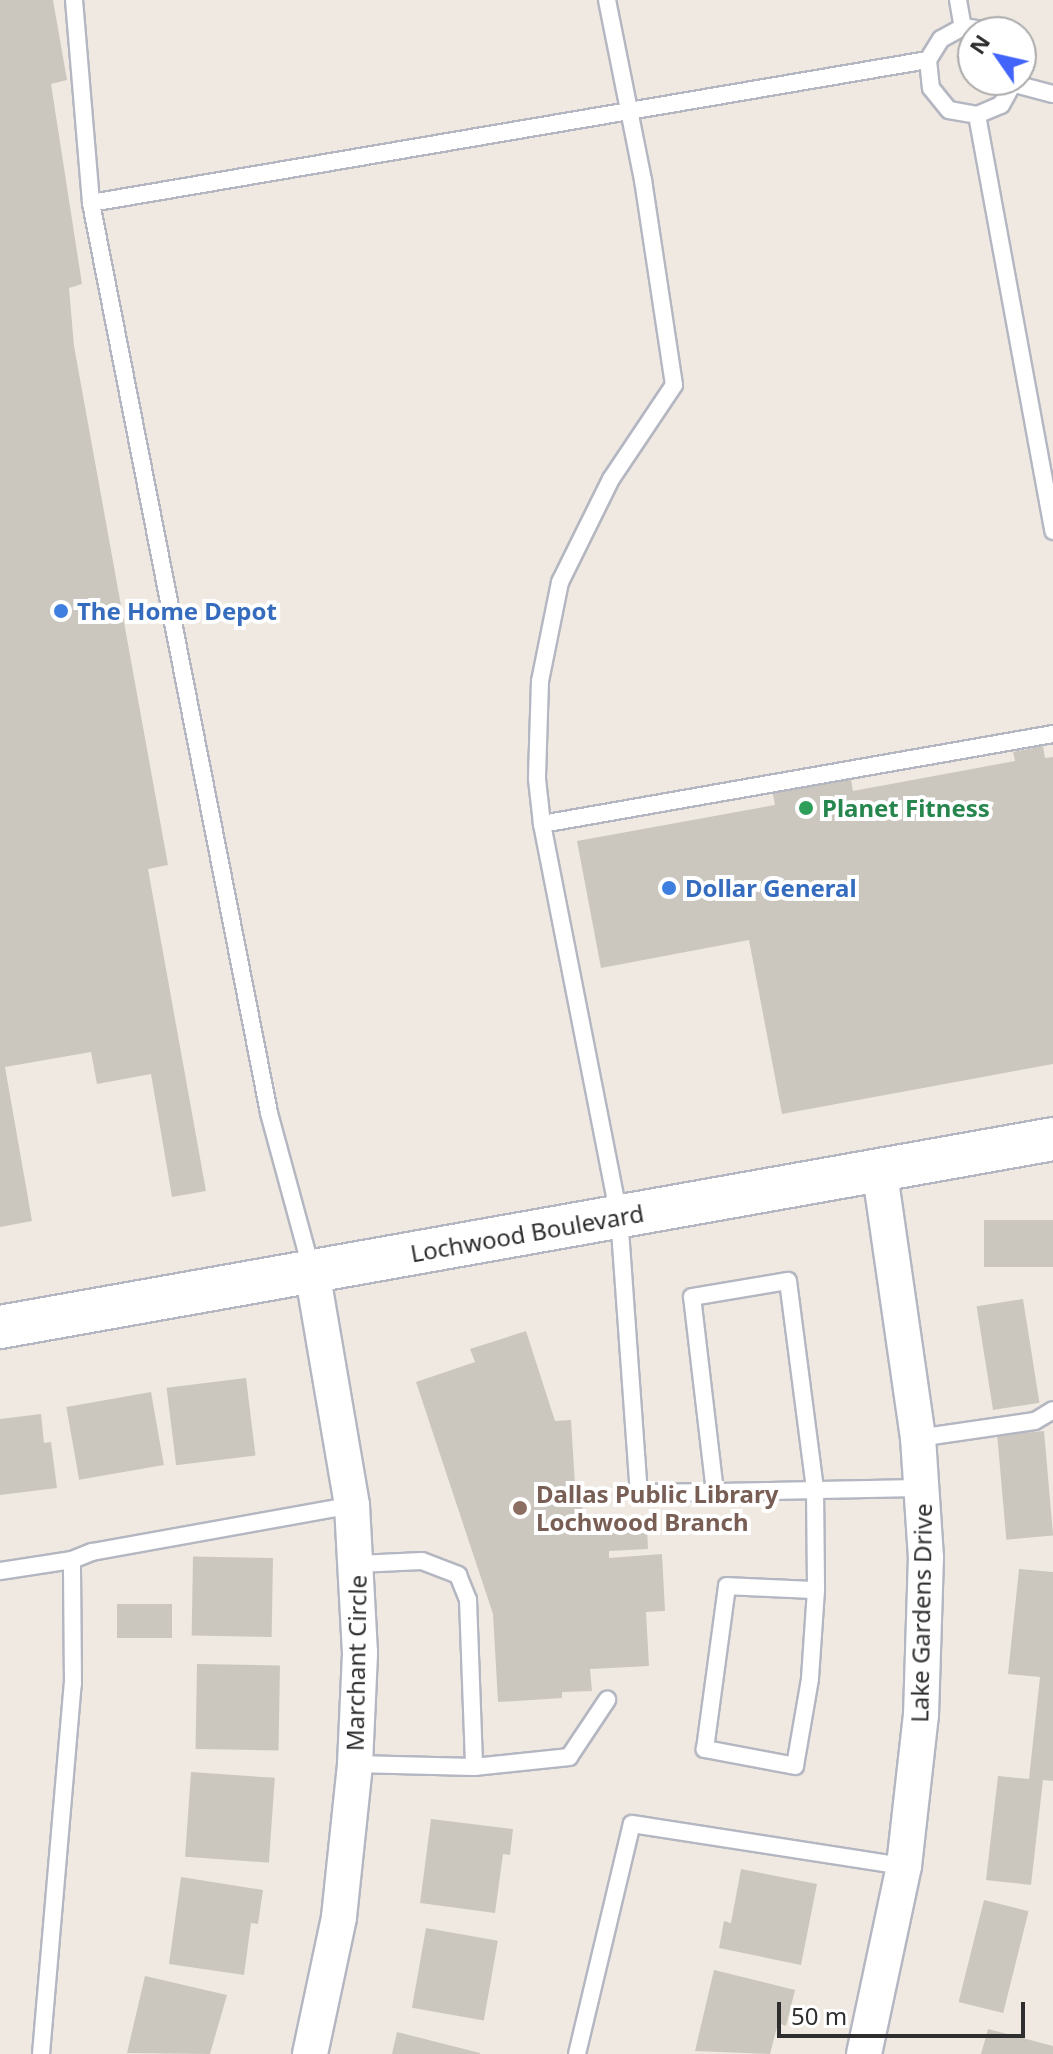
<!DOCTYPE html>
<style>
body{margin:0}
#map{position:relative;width:1053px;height:2054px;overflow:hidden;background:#efe9e1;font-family:"Noto Sans",sans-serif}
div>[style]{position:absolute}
.building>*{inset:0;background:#cbc7bf;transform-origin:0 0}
.roads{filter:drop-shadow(2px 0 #b4b7c1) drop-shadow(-2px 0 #b4b7c1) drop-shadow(0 2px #b4b7c1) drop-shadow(0 -2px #b4b7c1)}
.service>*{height:16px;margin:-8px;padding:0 8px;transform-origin:8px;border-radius:8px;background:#fff}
.minor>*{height:34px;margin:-17px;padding:0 17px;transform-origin:17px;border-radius:17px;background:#fff}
.tertiary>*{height:42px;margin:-21px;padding:0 21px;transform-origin:21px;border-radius:21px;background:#fff}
.dots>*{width:22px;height:22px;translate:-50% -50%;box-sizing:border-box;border:4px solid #fff;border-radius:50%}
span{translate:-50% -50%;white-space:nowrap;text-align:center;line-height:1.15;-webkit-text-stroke:8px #fff;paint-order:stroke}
.shop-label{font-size:24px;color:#366cbe;font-weight:700}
.left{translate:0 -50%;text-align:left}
.leisure-label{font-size:24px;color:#27864d;font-weight:700}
.street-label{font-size:24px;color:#2e2e2e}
.education-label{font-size:24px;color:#785e54;font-weight:700}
.north{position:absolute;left:957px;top:16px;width:80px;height:80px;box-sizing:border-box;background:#fff;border:2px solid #ababab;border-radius:50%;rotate:304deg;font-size:22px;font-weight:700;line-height:32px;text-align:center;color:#2e2e2e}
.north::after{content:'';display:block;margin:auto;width:28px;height:36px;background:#4264fb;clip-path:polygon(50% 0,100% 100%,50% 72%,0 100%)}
.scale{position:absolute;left:777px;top:2002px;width:248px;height:36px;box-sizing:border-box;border:4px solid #2e2e2e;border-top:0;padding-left:10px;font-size:24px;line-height:28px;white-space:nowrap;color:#2e2e2e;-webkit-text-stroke:6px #fff;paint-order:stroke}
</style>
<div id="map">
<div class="building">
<div style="clip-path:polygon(0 0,53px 0,67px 80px,51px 84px,82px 284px,69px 288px,74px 346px,168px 865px,148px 869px,206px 1191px,172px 1197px,151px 1074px,97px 1084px,91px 1052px,5px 1067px,32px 1221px,0 1227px)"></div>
<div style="clip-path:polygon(1043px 746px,1045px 758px,1053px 757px,1053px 1064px,782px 1114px,749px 940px,601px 968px,577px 841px,775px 805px,772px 789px,850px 774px,853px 791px,1015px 761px,1013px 752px)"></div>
<div style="left:1053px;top:1220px;width:47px;height:69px;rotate:90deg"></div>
<div style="left:1023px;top:1299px;width:105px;height:47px;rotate:81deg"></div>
<div style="clip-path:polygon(526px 1331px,555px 1421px,571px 1420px,575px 1485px,590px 1531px,647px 1529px,648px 1549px,609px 1551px,609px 1558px,662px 1554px,665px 1611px,646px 1612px,649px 1666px,590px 1669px,592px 1691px,562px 1692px,562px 1698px,498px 1702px,493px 1614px,416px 1382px,475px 1362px,470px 1349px)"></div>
<div style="left:246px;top:1378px;width:78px;height:80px;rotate:83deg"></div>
<div style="left:151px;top:1392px;width:74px;height:86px;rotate:80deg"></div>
<div style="clip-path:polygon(41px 1414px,44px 1443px,51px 1442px,57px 1488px,0 1495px,0 1419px)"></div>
<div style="left:1044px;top:1431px;width:105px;height:47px;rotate:85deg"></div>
<div style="left:273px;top:1558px;width:79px;height:80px;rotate:91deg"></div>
<div style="clip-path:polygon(1019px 1569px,1053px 1572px,1053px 1781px,1043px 1780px,1031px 1885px,986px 1880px,998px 1776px,1029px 1779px,1040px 1677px,1008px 1674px)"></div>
<div style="left:117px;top:1604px;width:55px;height:34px"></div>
<div style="left:197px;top:1664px;width:83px;height:85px;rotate:1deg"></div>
<div style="left:191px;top:1772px;width:84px;height:85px;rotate:4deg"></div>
<div style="clip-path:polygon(431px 1819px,513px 1829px,510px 1855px,503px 1854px,495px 1913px,420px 1903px)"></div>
<div style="clip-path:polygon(741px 1869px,817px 1884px,801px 1965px,719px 1948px,724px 1921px,731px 1923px)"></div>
<div style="clip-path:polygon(181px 1877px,263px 1890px,258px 1924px,251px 1923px,244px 1975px,169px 1964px)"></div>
<div style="left:984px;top:1900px;width:46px;height:105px;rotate:14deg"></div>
<div style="left:426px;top:1928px;width:73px;height:81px;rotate:10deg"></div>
<div style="clip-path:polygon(714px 1970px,795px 1990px,786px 2026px,778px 2023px,770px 2054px,695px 2051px)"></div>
<div style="clip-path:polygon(145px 1976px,227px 1995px,210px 2054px,127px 2053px)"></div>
<div style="clip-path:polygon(988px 2029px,1053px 2046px,1053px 2054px,981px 2054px)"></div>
<div style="clip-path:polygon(397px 2032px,480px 2053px,480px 2054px,392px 2054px)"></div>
</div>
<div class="roads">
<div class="service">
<div style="left:74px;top:0;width:204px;rotate:85.2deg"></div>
<div style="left:91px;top:203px;width:849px;rotate:-9.7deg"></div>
<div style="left:607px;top:0;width:184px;rotate:78.7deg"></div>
<div style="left:643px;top:180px;width:207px;rotate:81.4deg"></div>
<div style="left:674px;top:385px;width:113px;rotate:123.8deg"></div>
<div style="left:611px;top:479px;width:115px;rotate:116.3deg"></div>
<div style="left:560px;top:582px;width:101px;rotate:101.4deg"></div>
<div style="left:540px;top:681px;width:98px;rotate:91.8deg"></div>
<div style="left:537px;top:779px;width:45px;rotate:83.7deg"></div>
<div style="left:542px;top:824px;width:519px;rotate:-9.99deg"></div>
<div style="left:958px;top:0;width:27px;rotate:80deg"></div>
<div style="left:995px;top:32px;width:32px;rotate:-171deg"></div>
<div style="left:963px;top:27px;width:25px;rotate:151deg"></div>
<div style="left:941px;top:39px;width:25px;rotate:122deg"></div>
<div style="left:928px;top:60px;width:28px;rotate:84deg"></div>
<div style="left:931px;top:88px;width:28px;rotate:51deg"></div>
<div style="left:949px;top:110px;width:28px;rotate:10deg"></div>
<div style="left:977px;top:115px;width:26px;rotate:-23deg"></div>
<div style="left:1001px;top:105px;width:29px;rotate:-61deg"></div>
<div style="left:1015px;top:84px;width:39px;rotate:15deg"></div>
<div style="left:977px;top:115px;width:423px;rotate:79.6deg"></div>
<div style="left:91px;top:203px;width:927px;rotate:78.93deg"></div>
<div style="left:269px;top:1113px;width:164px;rotate:74.8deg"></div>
<div style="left:542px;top:824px;width:399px;rotate:78.9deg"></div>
<div style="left:619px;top:1216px;width:278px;rotate:85.9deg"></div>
<div style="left:639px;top:1493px;width:76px;rotate:-0.8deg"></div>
<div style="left:715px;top:1492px;width:196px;rotate:-96.7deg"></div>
<div style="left:692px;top:1297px;width:97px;rotate:-9.5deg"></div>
<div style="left:788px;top:1281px;width:211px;rotate:82.6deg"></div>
<div style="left:815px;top:1490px;width:100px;rotate:89.4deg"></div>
<div style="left:816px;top:1590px;width:89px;rotate:93.9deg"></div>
<div style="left:810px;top:1679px;width:88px;rotate:99.8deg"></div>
<div style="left:795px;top:1766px;width:92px;rotate:-169.3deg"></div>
<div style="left:705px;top:1749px;width:164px;rotate:-82.3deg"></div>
<div style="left:727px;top:1586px;width:89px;rotate:2.6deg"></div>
<div style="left:918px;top:1438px;width:118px;rotate:-8.3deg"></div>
<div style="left:1035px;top:1421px;width:21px;rotate:-31deg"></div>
<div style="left:715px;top:1492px;width:207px;rotate:-1.1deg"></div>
<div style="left:358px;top:1564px;width:64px;rotate:-2.7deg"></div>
<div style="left:422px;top:1561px;width:39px;rotate:21deg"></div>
<div style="left:458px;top:1575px;width:27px;rotate:68deg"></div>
<div style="left:468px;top:1600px;width:167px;rotate:87.9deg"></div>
<div style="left:0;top:1571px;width:73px;rotate:-8.7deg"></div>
<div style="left:355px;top:1764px;width:119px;rotate:1.4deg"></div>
<div style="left:474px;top:1767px;width:96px;rotate:-6deg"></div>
<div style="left:569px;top:1757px;width:69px;rotate:-56.3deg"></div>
<div style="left:41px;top:2054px;width:371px;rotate:-85.1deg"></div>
<div style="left:73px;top:1684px;width:124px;rotate:-90.5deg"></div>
<div style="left:72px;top:1560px;width:22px;rotate:-22deg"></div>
<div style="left:92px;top:1552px;width:264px;rotate:-10.2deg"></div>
<div style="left:577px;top:2054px;width:236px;rotate:-76.6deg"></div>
<div style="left:632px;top:1824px;width:275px;rotate:8.8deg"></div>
</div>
<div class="minor">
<div style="left:310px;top:2054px;width:140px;rotate:-78deg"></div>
<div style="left:339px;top:1917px;width:154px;rotate:-84deg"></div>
<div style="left:355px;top:1764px;width:111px;rotate:-87.4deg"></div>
<div style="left:360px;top:1653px;width:148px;rotate:-93.1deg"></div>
<div style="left:352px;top:1505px;width:236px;rotate:-99.7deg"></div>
<div style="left:864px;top:2054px;width:192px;rotate:-78deg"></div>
<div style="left:904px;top:1866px;width:152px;rotate:-83.6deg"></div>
<div style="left:921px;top:1715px;width:157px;rotate:-88.2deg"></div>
<div style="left:926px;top:1558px;width:120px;rotate:-93.8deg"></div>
<div style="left:918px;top:1438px;width:272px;rotate:-98.2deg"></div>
</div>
<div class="tertiary">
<div style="left:0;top:1327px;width:1070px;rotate:-10.12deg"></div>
</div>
</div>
<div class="dots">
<div style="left:61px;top:611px;background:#3f7fe0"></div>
<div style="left:806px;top:808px;background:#2e9e5b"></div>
<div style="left:669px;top:888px;background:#3f7fe0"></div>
<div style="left:520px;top:1508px;background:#8d6e63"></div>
</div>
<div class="shop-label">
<span class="left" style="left:77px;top:611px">The Home Depot</span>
<span class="left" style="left:685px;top:888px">Dollar General</span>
</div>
<div class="leisure-label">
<span class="left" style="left:822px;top:808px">Planet Fitness</span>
</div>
<div class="street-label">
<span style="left:527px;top:1233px;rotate:-10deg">Lochwood Boulevard</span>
<span style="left:921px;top:1613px;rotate:-89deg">Lake Gardens Drive</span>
<span style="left:356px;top:1663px;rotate:-89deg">Marchant Circle</span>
</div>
<div class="education-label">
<span class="left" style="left:536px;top:1508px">Dallas Public Library<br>Lochwood Branch</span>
</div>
<div class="north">N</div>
<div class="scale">50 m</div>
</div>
